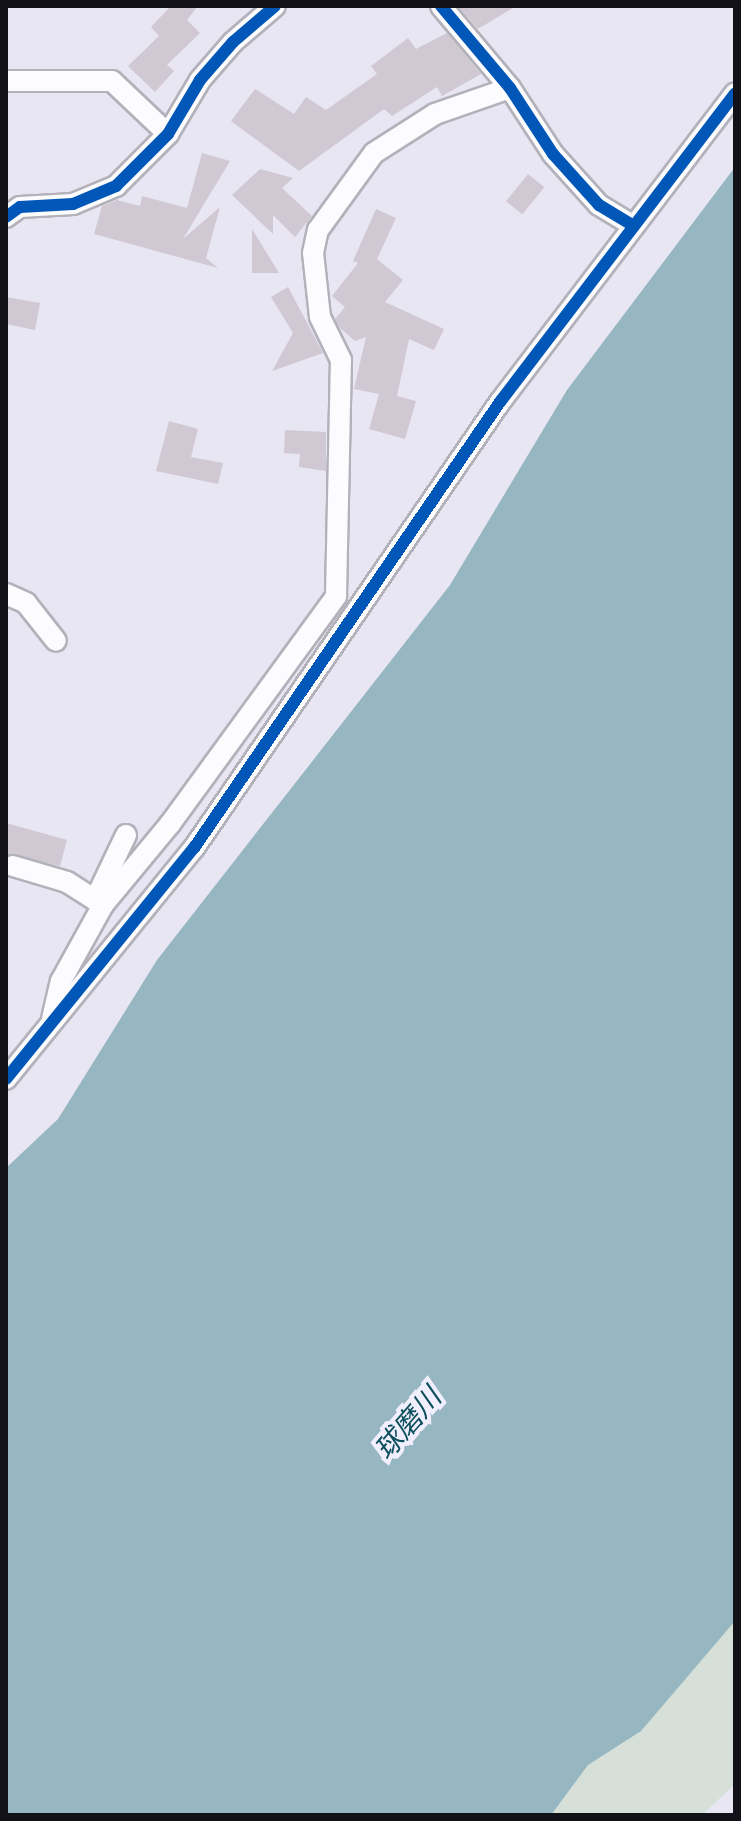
<!DOCTYPE html>
<meta charset="utf-8">
<style>
body{margin:0}
#map{position:relative;width:741px;height:1821px;overflow:hidden;background:#e8e6f2;font-family:"Source Sans 3","Noto Sans JP",sans-serif}
div>[style]{position:absolute}
.green>*{inset:0;background:#d6e0d9}
.water>*{inset:0;background:#96b6c1}
.building>*{inset:0;background:#d0c8d2;transform-origin:0 0}
.roads{filter:drop-shadow(2px 0 #b3b1ba) drop-shadow(-2px 0 #b3b1ba) drop-shadow(0 2px #b3b1ba) drop-shadow(0 -2px #b3b1ba)}
.minor>*{height:20px;margin:-10px;padding:0 10px;transform-origin:10px;border-radius:10px;background:#fcfbfd}
.cycleway>*{height:12px;margin:-6px;padding:0 6px;transform-origin:6px;border-radius:6px;background:#0057b8}
span{translate:-50% -50%;white-space:nowrap;text-align:center;line-height:1.15;-webkit-text-stroke:8px #f1effd;paint-order:stroke}
.water-label{font-size:28px;color:#0b4e5c;font-style:italic}
.frame{position:absolute;inset:0;border:8px solid #121118;pointer-events:none}
</style>
<div id="map">
<div class="green">
<div style="clip-path:polygon(735px 1478px,735px 1784px,702px 1815px,402px 1815px)"></div>
</div>
<div class="water">
<div style="clip-path:polygon(735px 167px,735px 1621px,641px 1731px,588px 1765px,551px 1815px,6px 1815px,6px 1168px,58px 1119px,157px 960px,450px 585px,567px 390px)"></div>
</div>
<div class="building">
<div style="clip-path:polygon(171px 6px,198px 6px,187px 20px,200px 33px,167px 65px,174px 71px,155px 92px,128px 66px,159px 36px,151px 27px)"></div>
<div style="clip-path:polygon(458px 6px,516px 6px,478px 29px)"></div>
<div style="clip-path:polygon(447px 33px,481px 74px,442px 96px,437px 87px,392px 116px,384px 109px,299px 171px,231px 121px,255px 89px,294px 114px,306px 97px,326px 110px,377px 74px,371px 66px,408px 38px,416px 49px)"></div>
<div style="clip-path:polygon(202px 153px,230px 161px,183px 239px,220px 207px,206px 258px,218px 268px,94px 234px,102px 206px,117px 200px,140px 206px,142px 196px,187px 208px)"></div>
<div style="clip-path:polygon(260px 169px,293px 178px,282px 188px,312px 216px,295px 237px,273px 215px,273px 234px,232px 195px)"></div>
<div style="left:528px;top:174px;width:21px;height:35px;rotate:39deg"></div>
<div style="clip-path:polygon(376px 209px,396px 218px,377px 259px,403px 280px,385px 302px,444px 329px,434px 350px,409px 339px,397px 396px,416px 401px,405px 439px,369px 429px,379px 394px,354px 389px,366px 337px,355px 341px,340px 328px,335px 319px,345px 307px,332px 296px,358px 263px,353px 261px)"></div>
<div style="clip-path:polygon(252px 229px,279px 273px,252px 273px)"></div>
<div style="clip-path:polygon(288px 287px,323px 353px,272px 371px,293px 333px,271px 297px)"></div>
<div style="clip-path:polygon(6px 297px,40px 303px,35px 330px,6px 324px)"></div>
<div style="clip-path:polygon(169px 421px,198px 429px,191px 457px,223px 463px,218px 484px,156px 471px)"></div>
<div style="clip-path:polygon(285px 430px,326px 432px,326px 471px,299px 467px,300px 454px,284px 453px)"></div>
<div style="clip-path:polygon(6px 823px,67px 840px,60px 866px,6px 855px)"></div>
</div>
<div class="roads">
<div class="minor">
<div style="left:441px;top:6px;width:107px;rotate:49.9deg"></div>
<div style="left:510px;top:88px;width:79px;rotate:56.9deg"></div>
<div style="left:553px;top:154px;width:69px;rotate:48deg"></div>
<div style="left:599px;top:205px;width:39px;rotate:31deg"></div>
<div style="left:6px;top:81px;width:106px"></div>
<div style="left:112px;top:81px;width:77px;rotate:43.4deg"></div>
<div style="left:6px;top:217px;width:17px;rotate:-36deg"></div>
<div style="left:20px;top:207px;width:53px;rotate:-3.2deg"></div>
<div style="left:73px;top:204px;width:47px;rotate:-22.7deg"></div>
<div style="left:116px;top:186px;width:74px;rotate:-45deg"></div>
<div style="left:168px;top:134px;width:63px;rotate:-59.3deg"></div>
<div style="left:200px;top:80px;width:50px;rotate:-49deg"></div>
<div style="left:233px;top:42px;width:55px;rotate:-40.6deg"></div>
<div style="left:6px;top:594px;width:22px;rotate:24deg"></div>
<div style="left:26px;top:603px;width:48px;rotate:51.7deg"></div>
<div style="left:13px;top:866px;width:56px;rotate:16.5deg"></div>
<div style="left:67px;top:882px;width:43px;rotate:32.6deg"></div>
<div style="left:95px;top:900px;width:72px;rotate:-64.5deg"></div>
<div style="left:52px;top:1019px;width:39px;rotate:-77deg"></div>
<div style="left:61px;top:981px;width:87px;rotate:-61.1deg"></div>
<div style="left:103px;top:905px;width:105px;rotate:-50.4deg"></div>
<div style="left:170px;top:824px;width:282px;rotate:-53.9deg"></div>
<div style="left:336px;top:596px;width:236px;rotate:-88.8deg"></div>
<div style="left:341px;top:360px;width:48px;rotate:-116deg"></div>
<div style="left:320px;top:317px;width:64px;rotate:-96.2deg"></div>
<div style="left:313px;top:253px;width:24px;rotate:-78deg"></div>
<div style="left:318px;top:230px;width:95px;rotate:-54deg"></div>
<div style="left:374px;top:153px;width:72px;rotate:-32.6deg"></div>
<div style="left:435px;top:114px;width:79px;rotate:-19.1deg"></div>
<div style="left:6px;top:1079px;width:298px;rotate:-50.9deg"></div>
<div style="left:194px;top:848px;width:541px;rotate:-55.55deg"></div>
<div style="left:500px;top:402px;width:388px;rotate:-52.7deg"></div>
</div>
</div>
<div class="cycleway">
<div style="left:441px;top:6px;width:107px;rotate:49.9deg"></div>
<div style="left:510px;top:88px;width:79px;rotate:56.9deg"></div>
<div style="left:553px;top:154px;width:69px;rotate:48deg"></div>
<div style="left:599px;top:205px;width:39px;rotate:31deg"></div>
<div style="left:6px;top:217px;width:17px;rotate:-36deg"></div>
<div style="left:20px;top:207px;width:53px;rotate:-3.2deg"></div>
<div style="left:73px;top:204px;width:47px;rotate:-22.7deg"></div>
<div style="left:116px;top:186px;width:74px;rotate:-45deg"></div>
<div style="left:168px;top:134px;width:63px;rotate:-59.3deg"></div>
<div style="left:200px;top:80px;width:50px;rotate:-49deg"></div>
<div style="left:233px;top:42px;width:55px;rotate:-40.6deg"></div>
<div style="left:6px;top:1079px;width:298px;rotate:-50.9deg"></div>
<div style="left:194px;top:848px;width:541px;rotate:-55.55deg"></div>
<div style="left:500px;top:402px;width:388px;rotate:-52.7deg"></div>
</div>
<div class="water-label">
<span style="left:408px;top:1424px;rotate:-49deg">球磨川</span>
</div>
<div class="frame"></div>
</div>
